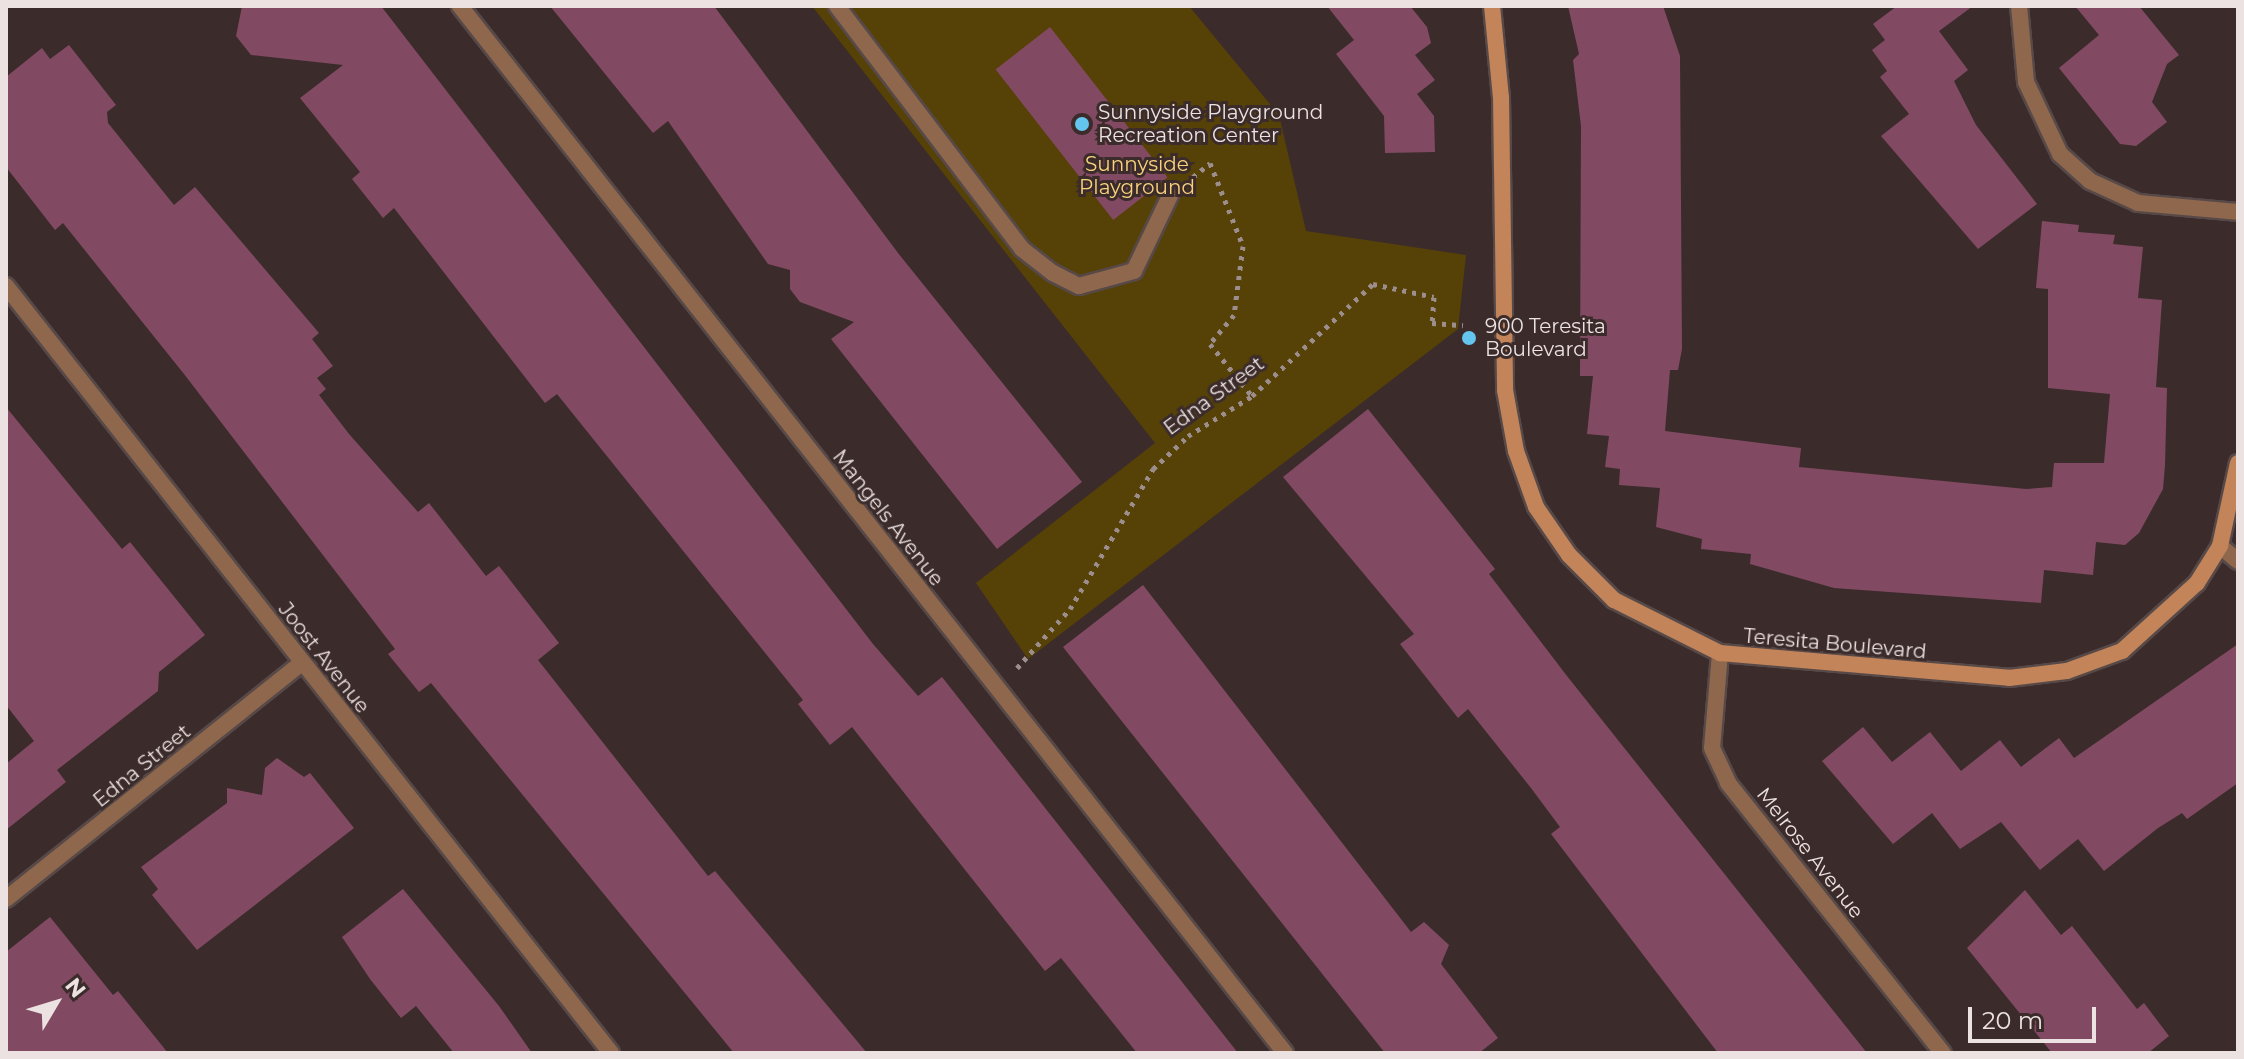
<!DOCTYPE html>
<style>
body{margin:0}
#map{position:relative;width:2244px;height:1059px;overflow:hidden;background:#3b2c2b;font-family:Montserrat,sans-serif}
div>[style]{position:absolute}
.green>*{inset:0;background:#564106}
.building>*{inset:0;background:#824a62;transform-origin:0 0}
.path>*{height:5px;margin-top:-2.5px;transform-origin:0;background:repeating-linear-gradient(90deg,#9b8e8d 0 4px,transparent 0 10px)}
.roads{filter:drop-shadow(2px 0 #574948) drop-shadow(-2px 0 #574948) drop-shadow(0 2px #574948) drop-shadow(0 -2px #574948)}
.lane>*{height:16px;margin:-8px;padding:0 8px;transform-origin:8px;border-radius:8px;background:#8e674c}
.street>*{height:16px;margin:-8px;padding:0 8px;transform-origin:8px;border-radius:8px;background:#8e674c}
.secondary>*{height:16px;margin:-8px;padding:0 8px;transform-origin:8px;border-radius:8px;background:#c28458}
.dots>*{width:22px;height:22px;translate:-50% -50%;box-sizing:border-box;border:4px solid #3b2c2b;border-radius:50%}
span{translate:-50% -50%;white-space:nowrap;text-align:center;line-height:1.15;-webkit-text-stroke:6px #3b2c2b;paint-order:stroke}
.poi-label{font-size:20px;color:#ece2e1}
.left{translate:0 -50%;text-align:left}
.park-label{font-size:20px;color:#f8d27d}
.street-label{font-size:20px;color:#ece2e1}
.frame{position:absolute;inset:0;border:8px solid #ece2e1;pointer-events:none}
.north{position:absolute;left:16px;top:963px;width:80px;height:80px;-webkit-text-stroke:6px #3b2c2b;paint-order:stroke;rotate:52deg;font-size:22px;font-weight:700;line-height:32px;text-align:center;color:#ece2e1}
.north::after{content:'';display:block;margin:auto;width:28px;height:36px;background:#ece2e1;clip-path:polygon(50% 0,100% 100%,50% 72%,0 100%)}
.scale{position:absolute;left:1968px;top:1007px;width:128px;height:36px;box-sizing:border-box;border:4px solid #ece2e1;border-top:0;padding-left:10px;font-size:24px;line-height:28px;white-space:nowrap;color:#ece2e1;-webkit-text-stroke:6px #3b2c2b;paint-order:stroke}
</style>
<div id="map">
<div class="green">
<div style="clip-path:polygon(812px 6px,1189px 6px,1279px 115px,1306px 231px,1466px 255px,1458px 329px,1028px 659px,976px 583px,1155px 443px)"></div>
</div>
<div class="building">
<div style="clip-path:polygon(242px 6px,381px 6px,873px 644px,918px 696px,942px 677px,1238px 1053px,1137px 1053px,1061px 958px,1045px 971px,852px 727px,830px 745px,798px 704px,803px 700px,557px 394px,545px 403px,394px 208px,383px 218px,352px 179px,360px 172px,300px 98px,343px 65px,251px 55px,236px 36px)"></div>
<div style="clip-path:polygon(550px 6px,714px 6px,898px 253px,1082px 482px,997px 549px,831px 339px,854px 322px,800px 302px,790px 289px,790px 270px,768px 264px,668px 121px,653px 133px)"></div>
<div style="clip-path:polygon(1327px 6px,1410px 6px,1427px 27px,1431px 43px,1415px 55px,1435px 80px,1417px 94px,1434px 116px,1435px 152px,1385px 153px,1384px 116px,1336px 54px,1354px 40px)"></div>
<div style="clip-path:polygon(1568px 6px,1663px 6px,1680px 56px,1682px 349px,1678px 370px,1670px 370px,1665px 431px,1801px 448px,1799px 467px,2026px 489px,2052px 487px,2054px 463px,2104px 463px,2110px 394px,2048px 388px,2048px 289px,2036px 288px,2042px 221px,2079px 225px,2078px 232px,2115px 235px,2113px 244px,2143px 247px,2138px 298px,2162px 300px,2156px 387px,2167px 388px,2165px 465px,2163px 489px,2139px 533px,2125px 545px,2096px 542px,2093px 575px,2044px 570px,2041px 603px,1834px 588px,1750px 564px,1751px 554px,1701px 549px,1702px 539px,1656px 527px,1660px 488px,1619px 485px,1620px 469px,1605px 467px,1609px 436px,1587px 434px,1593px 376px,1580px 376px,1581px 126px,1573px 60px,1579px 54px)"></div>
<div style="clip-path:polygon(1897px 6px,1973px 6px,1939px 31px,1968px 70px,1954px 81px,1976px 125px,2037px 204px,1978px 249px,1881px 136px,1909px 114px,1880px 77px,1887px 71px,1872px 50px,1885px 40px,1873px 24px)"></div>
<div style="clip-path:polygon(2075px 6px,2139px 6px,2179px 55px,2167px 64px,2152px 102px,2167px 122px,2136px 146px,2120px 144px,2059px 68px,2099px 35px)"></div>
<div style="left:1050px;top:27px;width:191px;height:69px;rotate:52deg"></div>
<div style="clip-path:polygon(69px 45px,116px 105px,107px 112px,108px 123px,174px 205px,195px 187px,319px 333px,312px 339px,333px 366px,317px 378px,326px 389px,319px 395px,349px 434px,418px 512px,429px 503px,486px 576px,499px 566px,559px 643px,538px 660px,708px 876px,715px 871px,867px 1053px,734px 1053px,431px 683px,419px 692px,388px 654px,395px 649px,184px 374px,63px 223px,55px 230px,6px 167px,6px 77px,42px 48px,50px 59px)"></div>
<div style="clip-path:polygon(6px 407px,122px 549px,130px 542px,205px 635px,159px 672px,158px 691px,57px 770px,66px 782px,6px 830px,6px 764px,34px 741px,6px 705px)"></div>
<div style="clip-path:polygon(1368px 409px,1495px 569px,1489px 574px,1567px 676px,1867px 1053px,1718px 1053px,1551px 834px,1560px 827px,1531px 788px,1468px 709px,1458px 718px,1400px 644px,1414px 634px,1283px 477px)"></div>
<div style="clip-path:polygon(1143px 585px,1411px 932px,1424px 922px,1449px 945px,1441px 964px,1498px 1038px,1479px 1053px,1385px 1053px,1063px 647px)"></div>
<div style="clip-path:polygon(2238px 644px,2238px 783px,2187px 819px,2182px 813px,2158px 828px,2104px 871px,2078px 839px,2040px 870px,2001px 822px,1960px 849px,1932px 813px,1893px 844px,1822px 761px,1863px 727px,1892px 762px,1930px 732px,1961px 771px,2000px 740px,2021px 767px,2059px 738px,2074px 758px)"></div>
<div style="clip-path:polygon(277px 758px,304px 777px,310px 773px,354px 828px,197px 950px,152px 895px,158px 889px,141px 867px,227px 803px,227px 788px,262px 795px,265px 768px)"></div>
<div style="clip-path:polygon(403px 889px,499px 1006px,532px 1053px,454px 1053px,416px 1006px,401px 1018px,370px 979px,342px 937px)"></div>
<div style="clip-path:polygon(2025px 890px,2061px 935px,2072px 926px,2137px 1009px,2144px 1003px,2169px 1036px,2148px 1053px,2052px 1053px,1967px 948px)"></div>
<div style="clip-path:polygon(50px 917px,113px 995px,118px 991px,168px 1053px,6px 1053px,6px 952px)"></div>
</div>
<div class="path">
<div style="left:1193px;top:177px;width:22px;rotate:-39deg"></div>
<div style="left:1210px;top:163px;width:89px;rotate:68.3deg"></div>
<div style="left:1243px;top:246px;width:70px;rotate:97.4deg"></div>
<div style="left:1234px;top:315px;width:38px;rotate:130deg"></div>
<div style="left:1210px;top:344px;width:67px;rotate:51.1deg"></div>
<div style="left:1017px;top:668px;width:79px;rotate:-48.1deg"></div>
<div style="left:1070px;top:609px;width:163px;rotate:-59.3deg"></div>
<div style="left:1153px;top:469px;width:48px;rotate:-43.3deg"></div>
<div style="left:1188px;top:436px;width:75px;rotate:-32deg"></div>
<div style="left:1252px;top:396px;width:165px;rotate:-42.8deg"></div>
<div style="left:1373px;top:284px;width:62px;rotate:12deg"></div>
<div style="left:1434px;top:297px;width:26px;rotate:94deg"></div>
<div style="left:1432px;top:323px;width:31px;rotate:4deg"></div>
</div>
<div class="roads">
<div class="lane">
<div style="left:837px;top:6px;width:305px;rotate:52.7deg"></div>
<div style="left:1022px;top:249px;width:39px;rotate:38deg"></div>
<div style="left:1053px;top:273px;width:29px;rotate:27deg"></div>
<div style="left:1079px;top:286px;width:57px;rotate:-15.3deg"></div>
<div style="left:1134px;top:271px;width:83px;rotate:-64.4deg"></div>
</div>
<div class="street">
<div style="left:460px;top:6px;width:1333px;rotate:51.76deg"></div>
<div style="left:2019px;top:6px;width:76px;rotate:84.7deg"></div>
<div style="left:2026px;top:82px;width:80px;rotate:64.7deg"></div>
<div style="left:2060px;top:154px;width:40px;rotate:42deg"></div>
<div style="left:2090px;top:181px;width:53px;rotate:24.6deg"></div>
<div style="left:2138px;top:203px;width:100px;rotate:5.1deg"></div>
<div style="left:6px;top:286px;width:977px;rotate:51.73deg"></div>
<div style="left:2220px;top:546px;width:23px;rotate:40deg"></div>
<div style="left:1720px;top:653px;width:95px;rotate:94.8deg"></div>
<div style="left:1712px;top:748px;width:38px;rotate:65deg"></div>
<div style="left:1728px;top:783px;width:345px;rotate:51.5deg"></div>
<div style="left:6px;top:899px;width:379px;rotate:-38.6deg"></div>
</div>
<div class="secondary">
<div style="left:1492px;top:6px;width:91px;rotate:84.4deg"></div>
<div style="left:1501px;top:97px;width:293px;rotate:89.2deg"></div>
<div style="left:1505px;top:390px;width:62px;rotate:79.8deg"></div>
<div style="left:1516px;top:451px;width:59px;rotate:70.3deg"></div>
<div style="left:1536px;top:507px;width:58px;rotate:55.5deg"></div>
<div style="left:1569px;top:555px;width:64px;rotate:45deg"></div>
<div style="left:1614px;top:600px;width:119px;rotate:26.6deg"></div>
<div style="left:1720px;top:653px;width:290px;rotate:4.9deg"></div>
<div style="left:2009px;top:678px;width:58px;rotate:-6.9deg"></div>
<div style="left:2067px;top:671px;width:59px;rotate:-20deg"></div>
<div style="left:2122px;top:651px;width:101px;rotate:-42.2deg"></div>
<div style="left:2197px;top:583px;width:44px;rotate:-58.1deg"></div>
<div style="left:2220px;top:546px;width:85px;rotate:-77.8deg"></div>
</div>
</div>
<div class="dots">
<div style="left:1082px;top:124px;background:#64c5ee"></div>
<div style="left:1469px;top:338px;background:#64c5ee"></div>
</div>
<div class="poi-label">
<span class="left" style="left:1098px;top:124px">Sunnyside Playground<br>Recreation Center</span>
<span class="left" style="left:1485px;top:338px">900 Teresita<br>Boulevard</span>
</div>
<div class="park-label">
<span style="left:1137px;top:176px">Sunnyside<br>Playground</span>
</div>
<div class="street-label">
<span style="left:1214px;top:396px;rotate:-36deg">Edna Street</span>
<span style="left:888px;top:518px;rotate:52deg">Mangels Avenue</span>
<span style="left:1835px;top:644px;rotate:5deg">Teresita Boulevard</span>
<span style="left:324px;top:658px;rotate:52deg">Joost Avenue</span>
<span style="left:142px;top:766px;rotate:-39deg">Edna Street</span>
<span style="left:1810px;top:853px;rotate:52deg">Melrose Avenue</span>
</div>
<div class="frame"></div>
<div class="north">N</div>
<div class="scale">20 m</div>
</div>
